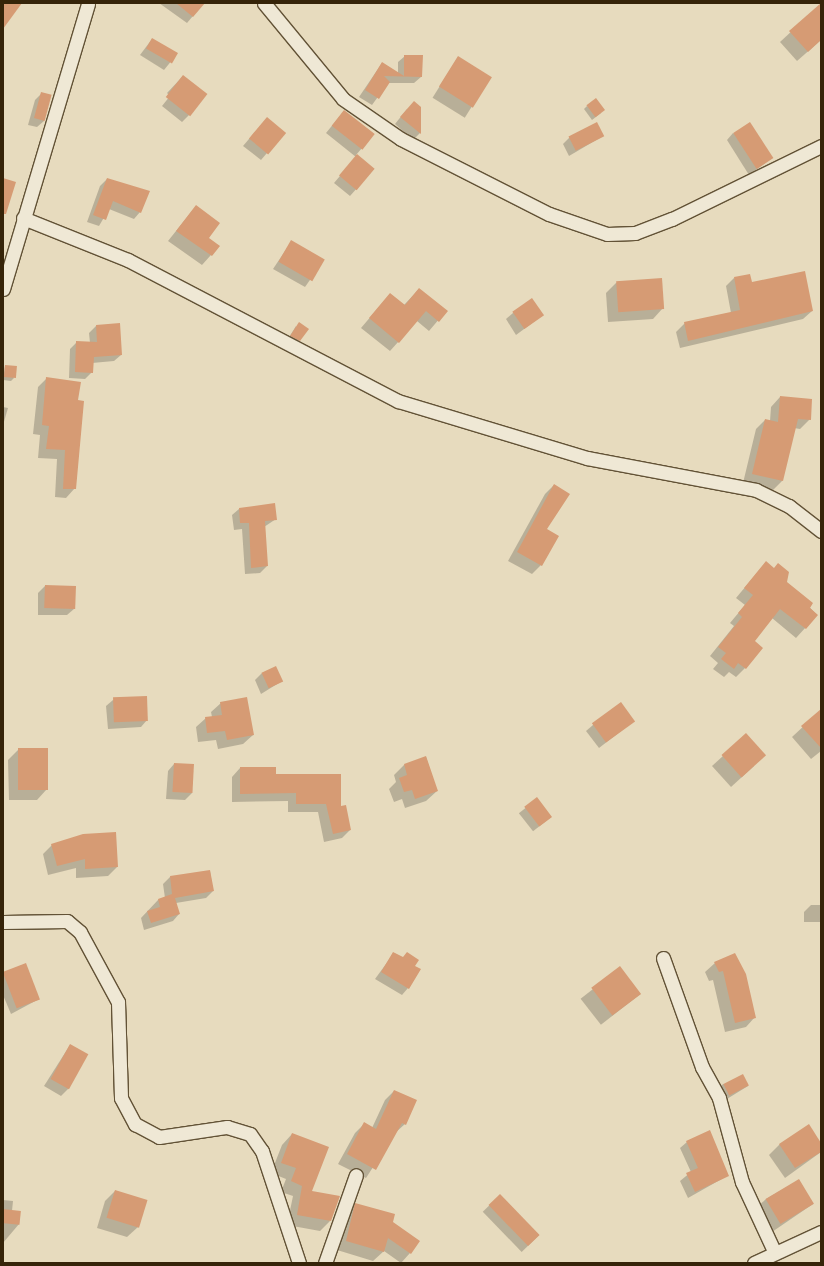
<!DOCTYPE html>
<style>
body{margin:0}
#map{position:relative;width:824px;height:1266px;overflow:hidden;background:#e7dbbe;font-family:"Libre Caslon Text",serif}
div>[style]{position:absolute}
.shadow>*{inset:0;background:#0003;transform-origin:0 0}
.building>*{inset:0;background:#d69b74;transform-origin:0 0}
.roads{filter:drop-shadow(1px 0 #625236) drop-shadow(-1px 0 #625236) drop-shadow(0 1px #625236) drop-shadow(0 -1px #625236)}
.street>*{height:13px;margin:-6.5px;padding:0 6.5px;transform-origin:6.5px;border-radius:6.5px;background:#efe8d5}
span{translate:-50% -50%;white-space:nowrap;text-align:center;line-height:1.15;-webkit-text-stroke:4px #efe8d5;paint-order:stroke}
.frame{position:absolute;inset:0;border:4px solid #362409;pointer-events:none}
</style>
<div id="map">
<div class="shadow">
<div style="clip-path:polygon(159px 3px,204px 3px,187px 23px)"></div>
<div style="clip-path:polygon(821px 4px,821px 40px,797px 61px,780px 42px)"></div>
<div style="clip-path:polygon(152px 39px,177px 54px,164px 70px,140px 55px)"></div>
<div style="clip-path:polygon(405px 56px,421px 77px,414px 83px,388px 83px,372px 105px,359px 97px,382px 63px,398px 73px,398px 62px)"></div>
<div style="left:458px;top:57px;width:38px;height:48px;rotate:32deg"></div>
<div style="clip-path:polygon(183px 76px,189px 115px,182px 122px,162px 106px,170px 96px,167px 93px)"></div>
<div style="clip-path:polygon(42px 93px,44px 121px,37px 127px,28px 125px,35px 100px)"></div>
<div style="clip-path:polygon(587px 106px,601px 113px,592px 120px,584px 109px)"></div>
<div style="clip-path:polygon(420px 107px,420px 133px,413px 140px,395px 124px,407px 109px)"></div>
<div style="clip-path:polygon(344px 111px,374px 134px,356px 155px,374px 169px,350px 196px,334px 183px,356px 157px,326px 133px)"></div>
<div style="clip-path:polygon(267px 118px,267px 153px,261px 160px,243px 146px)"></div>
<div style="clip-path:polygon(733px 133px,772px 158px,749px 175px,727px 140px)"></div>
<div style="clip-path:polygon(603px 136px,569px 156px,563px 144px,569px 138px)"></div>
<div style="clip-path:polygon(107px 179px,140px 212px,134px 219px,109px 209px,99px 226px,87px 222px,100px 186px)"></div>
<div style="clip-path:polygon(196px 206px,208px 238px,219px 246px,202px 265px,168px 241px)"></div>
<div style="clip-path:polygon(291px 242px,324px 260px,305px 287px,273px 269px)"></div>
<div style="clip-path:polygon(734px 278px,812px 311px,803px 319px,680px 348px,676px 332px,685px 323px,731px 313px,726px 286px)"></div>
<div style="clip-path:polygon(661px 279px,663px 308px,653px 319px,608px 322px,606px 293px,616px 283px)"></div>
<div style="clip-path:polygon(419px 289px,446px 311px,429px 331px,417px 321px,390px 351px,361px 328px,390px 294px,404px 305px)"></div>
<div style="clip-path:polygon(513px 313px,543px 315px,516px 335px,506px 319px)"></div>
<div style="clip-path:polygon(119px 324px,121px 355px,114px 361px,92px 363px,92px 372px,85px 379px,69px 378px,70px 349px,77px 342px,90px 343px,89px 333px,96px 326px)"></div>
<div style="clip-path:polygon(296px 326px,299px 340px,296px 343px,288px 339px)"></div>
<div style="clip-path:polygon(5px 366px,14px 378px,11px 381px,3px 380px)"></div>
<div style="clip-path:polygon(47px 378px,77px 401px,75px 488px,66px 498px,55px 497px,57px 459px,38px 458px,40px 435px,33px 434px,38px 387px)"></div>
<div style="clip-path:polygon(780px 397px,810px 419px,800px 429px,794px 428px,782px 481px,773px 490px,743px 483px,756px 429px,765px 420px,770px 421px,771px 407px)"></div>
<div style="clip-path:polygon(3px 407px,8px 408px,3px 425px)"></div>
<div style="clip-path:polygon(554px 485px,541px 565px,532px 574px,508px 561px,545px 494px)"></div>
<div style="clip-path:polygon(239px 509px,276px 519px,264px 527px,267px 566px,260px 573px,245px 574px,242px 529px,234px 530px,232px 515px)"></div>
<div style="clip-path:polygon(766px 562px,817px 615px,796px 638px,772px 618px,753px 641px,745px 668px,736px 677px,729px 672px,724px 677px,713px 669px,718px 663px,710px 656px,734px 626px,730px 623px,745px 605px,736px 598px)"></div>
<div style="clip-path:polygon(45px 586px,74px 609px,67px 615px,38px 615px,38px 593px)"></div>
<div style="clip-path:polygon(262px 673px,282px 681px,261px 694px,255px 680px)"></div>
<div style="clip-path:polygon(113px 700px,147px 720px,141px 727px,108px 729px,106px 706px)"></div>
<div style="clip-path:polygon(221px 703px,253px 735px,243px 744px,218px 749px,216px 740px,198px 742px,196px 727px,206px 718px,212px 717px,211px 712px)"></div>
<div style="clip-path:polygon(821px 710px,821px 751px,811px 759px,792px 737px)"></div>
<div style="clip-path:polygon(634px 721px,599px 748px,586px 731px,593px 725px)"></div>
<div style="clip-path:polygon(746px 735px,754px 766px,731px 787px,712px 766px)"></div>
<div style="clip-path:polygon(19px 749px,47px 789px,37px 800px,9px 800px,8px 760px)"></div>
<div style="clip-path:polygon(426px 757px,437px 791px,426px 801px,405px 808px,402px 799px,394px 802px,389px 789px,396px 782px,394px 775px,404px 765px)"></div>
<div style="clip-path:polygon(174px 764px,192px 793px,185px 800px,166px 799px,168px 771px)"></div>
<div style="clip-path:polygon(240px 768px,275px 775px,340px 808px,350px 830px,342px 838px,324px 842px,318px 812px,288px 812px,288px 801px,232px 802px,232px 777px)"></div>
<div style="left:537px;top:799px;width:23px;height:23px;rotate:52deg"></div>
<div style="clip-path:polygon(52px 845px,117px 867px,108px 876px,76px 878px,76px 868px,48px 875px,43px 854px)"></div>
<div style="clip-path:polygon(210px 871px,213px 891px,206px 898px,176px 903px,179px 914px,173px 921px,144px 930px,141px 918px,158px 900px,165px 898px,163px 884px,170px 877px)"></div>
<div style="clip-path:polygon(811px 905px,821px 905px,821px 922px,804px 922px,804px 912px)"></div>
<div style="clip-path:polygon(394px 953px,414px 966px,408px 988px,402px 995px,375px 979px)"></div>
<div style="clip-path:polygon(735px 955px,755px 1017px,746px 1027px,725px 1032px,713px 980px,709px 981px,705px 972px,715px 963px)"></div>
<div style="clip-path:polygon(25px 964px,39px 999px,11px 1014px,3px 995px,3px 973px)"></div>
<div style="left:620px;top:968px;width:33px;height:50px;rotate:52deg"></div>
<div style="clip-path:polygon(70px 1045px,68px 1089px,61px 1096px,44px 1086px)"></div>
<div style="clip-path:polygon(723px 1084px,748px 1086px,722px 1102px,717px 1091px)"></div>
<div style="clip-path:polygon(394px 1091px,405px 1124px,395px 1133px,366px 1178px,338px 1164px,355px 1133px,364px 1124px,372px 1128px,385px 1100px)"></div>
<div style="clip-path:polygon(292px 1134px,311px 1192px,330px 1221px,320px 1231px,287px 1225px,293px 1196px,281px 1192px,286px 1179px,271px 1173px,282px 1145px)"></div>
<div style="clip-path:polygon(687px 1142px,727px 1176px,688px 1198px,680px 1181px,691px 1172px,680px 1148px)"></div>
<div style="clip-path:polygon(780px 1144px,821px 1145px,821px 1152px,785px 1178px,769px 1155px)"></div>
<div style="clip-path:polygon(799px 1180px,813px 1204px,769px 1234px,755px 1209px,766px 1199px)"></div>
<div style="clip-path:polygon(115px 1191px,138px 1227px,127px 1237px,97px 1228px,105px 1201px)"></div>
<div style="left:500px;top:1195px;width:56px;height:24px;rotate:46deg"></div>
<div style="clip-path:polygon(3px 1200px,13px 1201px,12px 1211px,20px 1211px,19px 1224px,3px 1243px)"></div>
<div style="clip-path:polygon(355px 1204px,392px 1222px,410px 1253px,401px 1263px,384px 1251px,373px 1261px,337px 1250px,345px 1213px)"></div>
</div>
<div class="building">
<div style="clip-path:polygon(3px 3px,22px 3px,3px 29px)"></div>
<div style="clip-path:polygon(176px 3px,205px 3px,193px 17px)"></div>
<div style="clip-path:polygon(821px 3px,821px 40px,808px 52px,789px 31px)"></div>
<div style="left:152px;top:38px;width:30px;height:12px;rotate:30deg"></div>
<div style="clip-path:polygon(404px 55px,423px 55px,422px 77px,384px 76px,390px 82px,379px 99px,365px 90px,382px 62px,404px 76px)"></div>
<div style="left:458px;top:56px;width:40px;height:36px;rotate:32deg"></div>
<div style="left:183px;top:75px;width:31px;height:28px;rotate:38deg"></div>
<div style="left:41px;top:92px;width:11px;height:27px;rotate:15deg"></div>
<div style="left:596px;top:98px;width:15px;height:12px;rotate:53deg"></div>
<div style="clip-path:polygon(414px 101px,421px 107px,421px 134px,400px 117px)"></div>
<div style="left:344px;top:110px;width:39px;height:20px;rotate:38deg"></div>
<div style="left:267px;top:117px;width:25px;height:28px;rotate:40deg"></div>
<div style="left:597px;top:122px;width:16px;height:32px;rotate:63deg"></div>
<div style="left:750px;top:122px;width:43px;height:20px;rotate:57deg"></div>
<div style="left:357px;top:154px;width:23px;height:28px;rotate:40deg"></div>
<div style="clip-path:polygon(3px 178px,16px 182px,6px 214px,3px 214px)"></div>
<div style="clip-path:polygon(107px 178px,150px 191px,141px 213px,113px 201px,106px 220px,93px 215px)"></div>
<div style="clip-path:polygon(196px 205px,220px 223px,209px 238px,220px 246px,212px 256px,176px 231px)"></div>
<div style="left:291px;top:240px;width:39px;height:25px;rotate:30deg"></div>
<div style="clip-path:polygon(805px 271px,813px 311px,688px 341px,684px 322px,740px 310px,734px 277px,750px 274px,752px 282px)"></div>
<div style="left:662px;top:278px;width:31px;height:46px;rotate:86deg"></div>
<div style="clip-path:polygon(419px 288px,448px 311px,439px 322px,426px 311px,399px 343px,369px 318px,390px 293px,405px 305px)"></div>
<div style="left:532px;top:298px;width:21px;height:24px;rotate:55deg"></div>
<div style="clip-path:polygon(299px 322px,309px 329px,300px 341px,290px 336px)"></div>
<div style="clip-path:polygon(120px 323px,122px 355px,94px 357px,93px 373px,75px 372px,76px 341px,97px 342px,96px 325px)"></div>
<div style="left:5px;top:365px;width:12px;height:12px;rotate:5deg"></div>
<div style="clip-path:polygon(46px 377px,81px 382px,78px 400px,84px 401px,76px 489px,63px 489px,65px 450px,46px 449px,49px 426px,42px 425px)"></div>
<div style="clip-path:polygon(780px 396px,812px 399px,811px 420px,798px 419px,783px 481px,752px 474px,765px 419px,778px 422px)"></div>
<div style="clip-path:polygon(554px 484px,570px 494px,547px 529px,559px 536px,542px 566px,517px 552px)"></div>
<div style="clip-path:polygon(275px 503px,277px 520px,265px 521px,268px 566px,251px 568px,249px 523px,240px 523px,239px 508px)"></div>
<div style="clip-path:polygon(766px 561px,774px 568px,778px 563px,789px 572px,787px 582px,813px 603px,810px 608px,818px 615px,806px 629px,780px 609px,755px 641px,763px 648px,746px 669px,738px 663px,734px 669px,721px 659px,726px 653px,718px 647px,742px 617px,738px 613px,753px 595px,744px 588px)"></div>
<div style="left:45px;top:585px;width:31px;height:23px;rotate:2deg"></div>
<div style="left:276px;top:666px;width:17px;height:16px;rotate:65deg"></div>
<div style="left:147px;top:696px;width:25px;height:34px;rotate:88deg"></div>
<div style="clip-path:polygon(247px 697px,254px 735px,227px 740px,225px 731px,207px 733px,205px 717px,222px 715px,220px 702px)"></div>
<div style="left:621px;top:702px;width:24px;height:36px;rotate:54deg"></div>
<div style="clip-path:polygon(821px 709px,821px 748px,801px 726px)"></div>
<div style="left:746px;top:733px;width:30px;height:33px;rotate:48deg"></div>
<div style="left:18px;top:748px;width:30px;height:42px"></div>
<div style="clip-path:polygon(426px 756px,438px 791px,415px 799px,412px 790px,404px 792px,399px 778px,407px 775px,404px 764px)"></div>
<div style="left:174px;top:763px;width:20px;height:29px;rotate:3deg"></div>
<div style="clip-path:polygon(240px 767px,276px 767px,276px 774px,341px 774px,341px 806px,346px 805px,351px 830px,333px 834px,326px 804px,296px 804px,296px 793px,240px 794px)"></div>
<div style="left:537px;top:797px;width:25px;height:16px;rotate:53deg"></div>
<div style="clip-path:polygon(116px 832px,118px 867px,85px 869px,85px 859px,57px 866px,51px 844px,83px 834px)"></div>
<div style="clip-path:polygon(210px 870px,214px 891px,175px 898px,180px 914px,151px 923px,147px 911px,160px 907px,158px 899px,172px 894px,170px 876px)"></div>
<div style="clip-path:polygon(393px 952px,403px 957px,407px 952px,419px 960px,415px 966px,421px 969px,409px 989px,381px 972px)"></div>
<div style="clip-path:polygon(735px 953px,746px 974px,756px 1018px,735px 1023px,723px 971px,719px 972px,714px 962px)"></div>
<div style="left:26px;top:963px;width:39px;height:25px;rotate:69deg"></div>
<div style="left:620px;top:966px;width:35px;height:36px;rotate:53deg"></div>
<div style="left:70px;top:1044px;width:21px;height:40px;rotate:29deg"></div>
<div style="left:743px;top:1074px;width:13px;height:22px;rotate:63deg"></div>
<div style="clip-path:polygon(394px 1090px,417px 1100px,406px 1125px,402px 1123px,376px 1170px,347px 1154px,364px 1122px,376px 1129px)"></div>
<div style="clip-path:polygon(809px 1124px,821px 1143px,821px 1152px,795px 1168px,779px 1144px)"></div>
<div style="clip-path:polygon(710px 1130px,729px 1176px,695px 1192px,686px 1173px,698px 1168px,686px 1141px)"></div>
<div style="clip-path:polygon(292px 1133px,329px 1147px,312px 1191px,340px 1196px,331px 1221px,297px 1215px,302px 1186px,291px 1181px,296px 1168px,281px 1163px)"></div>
<div style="left:799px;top:1179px;width:29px;height:39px;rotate:59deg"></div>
<div style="left:115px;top:1190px;width:34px;height:29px;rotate:17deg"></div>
<div style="left:500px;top:1194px;width:57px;height:16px;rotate:46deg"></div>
<div style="clip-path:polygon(355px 1203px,395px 1214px,393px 1222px,420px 1241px,411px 1254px,388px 1238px,384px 1252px,346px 1241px)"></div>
<div style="left:3px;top:1209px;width:18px;height:14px;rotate:6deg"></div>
</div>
<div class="roads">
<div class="street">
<div style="left:264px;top:3px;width:124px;rotate:50.5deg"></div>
<div style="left:343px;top:99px;width:70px;rotate:34.6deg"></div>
<div style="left:401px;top:139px;width:166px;rotate:26.9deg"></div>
<div style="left:549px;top:214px;width:61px;rotate:19deg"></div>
<div style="left:607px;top:234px;width:28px;rotate:-2deg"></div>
<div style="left:635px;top:233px;width:40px;rotate:-21deg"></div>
<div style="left:672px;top:219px;width:166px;rotate:-26.1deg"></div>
<div style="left:23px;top:218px;width:113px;rotate:21.8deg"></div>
<div style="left:128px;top:260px;width:305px;rotate:27.6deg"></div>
<div style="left:398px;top:401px;width:197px;rotate:16.8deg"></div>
<div style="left:587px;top:458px;width:172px;rotate:10.7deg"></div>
<div style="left:756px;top:490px;width:37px;rotate:26deg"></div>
<div style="left:789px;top:506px;width:41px;rotate:38deg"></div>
<div style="left:3px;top:289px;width:298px;rotate:-73.4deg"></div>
<div style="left:3px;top:922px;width:64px;rotate:-0.9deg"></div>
<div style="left:67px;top:921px;width:17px;rotate:40deg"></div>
<div style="left:80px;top:932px;width:80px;rotate:61.5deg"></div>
<div style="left:118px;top:1002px;width:96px;rotate:88.2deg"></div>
<div style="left:121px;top:1098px;width:30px;rotate:62deg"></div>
<div style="left:135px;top:1124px;width:27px;rotate:28deg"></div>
<div style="left:159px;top:1137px;width:69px;rotate:-8.4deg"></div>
<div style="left:227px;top:1127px;width:24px;rotate:17deg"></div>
<div style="left:250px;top:1134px;width:21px;rotate:55deg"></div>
<div style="left:262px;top:1151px;width:118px;rotate:71.7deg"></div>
<div style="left:663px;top:958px;width:116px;rotate:70.3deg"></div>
<div style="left:702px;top:1067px;width:35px;rotate:61deg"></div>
<div style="left:719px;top:1098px;width:87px;rotate:74.7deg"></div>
<div style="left:742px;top:1182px;width:78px;rotate:65.1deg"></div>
<div style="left:325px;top:1263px;width:93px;rotate:-70.6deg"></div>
<div style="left:754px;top:1263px;width:74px;rotate:-24.8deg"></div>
</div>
</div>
<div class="frame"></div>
</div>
